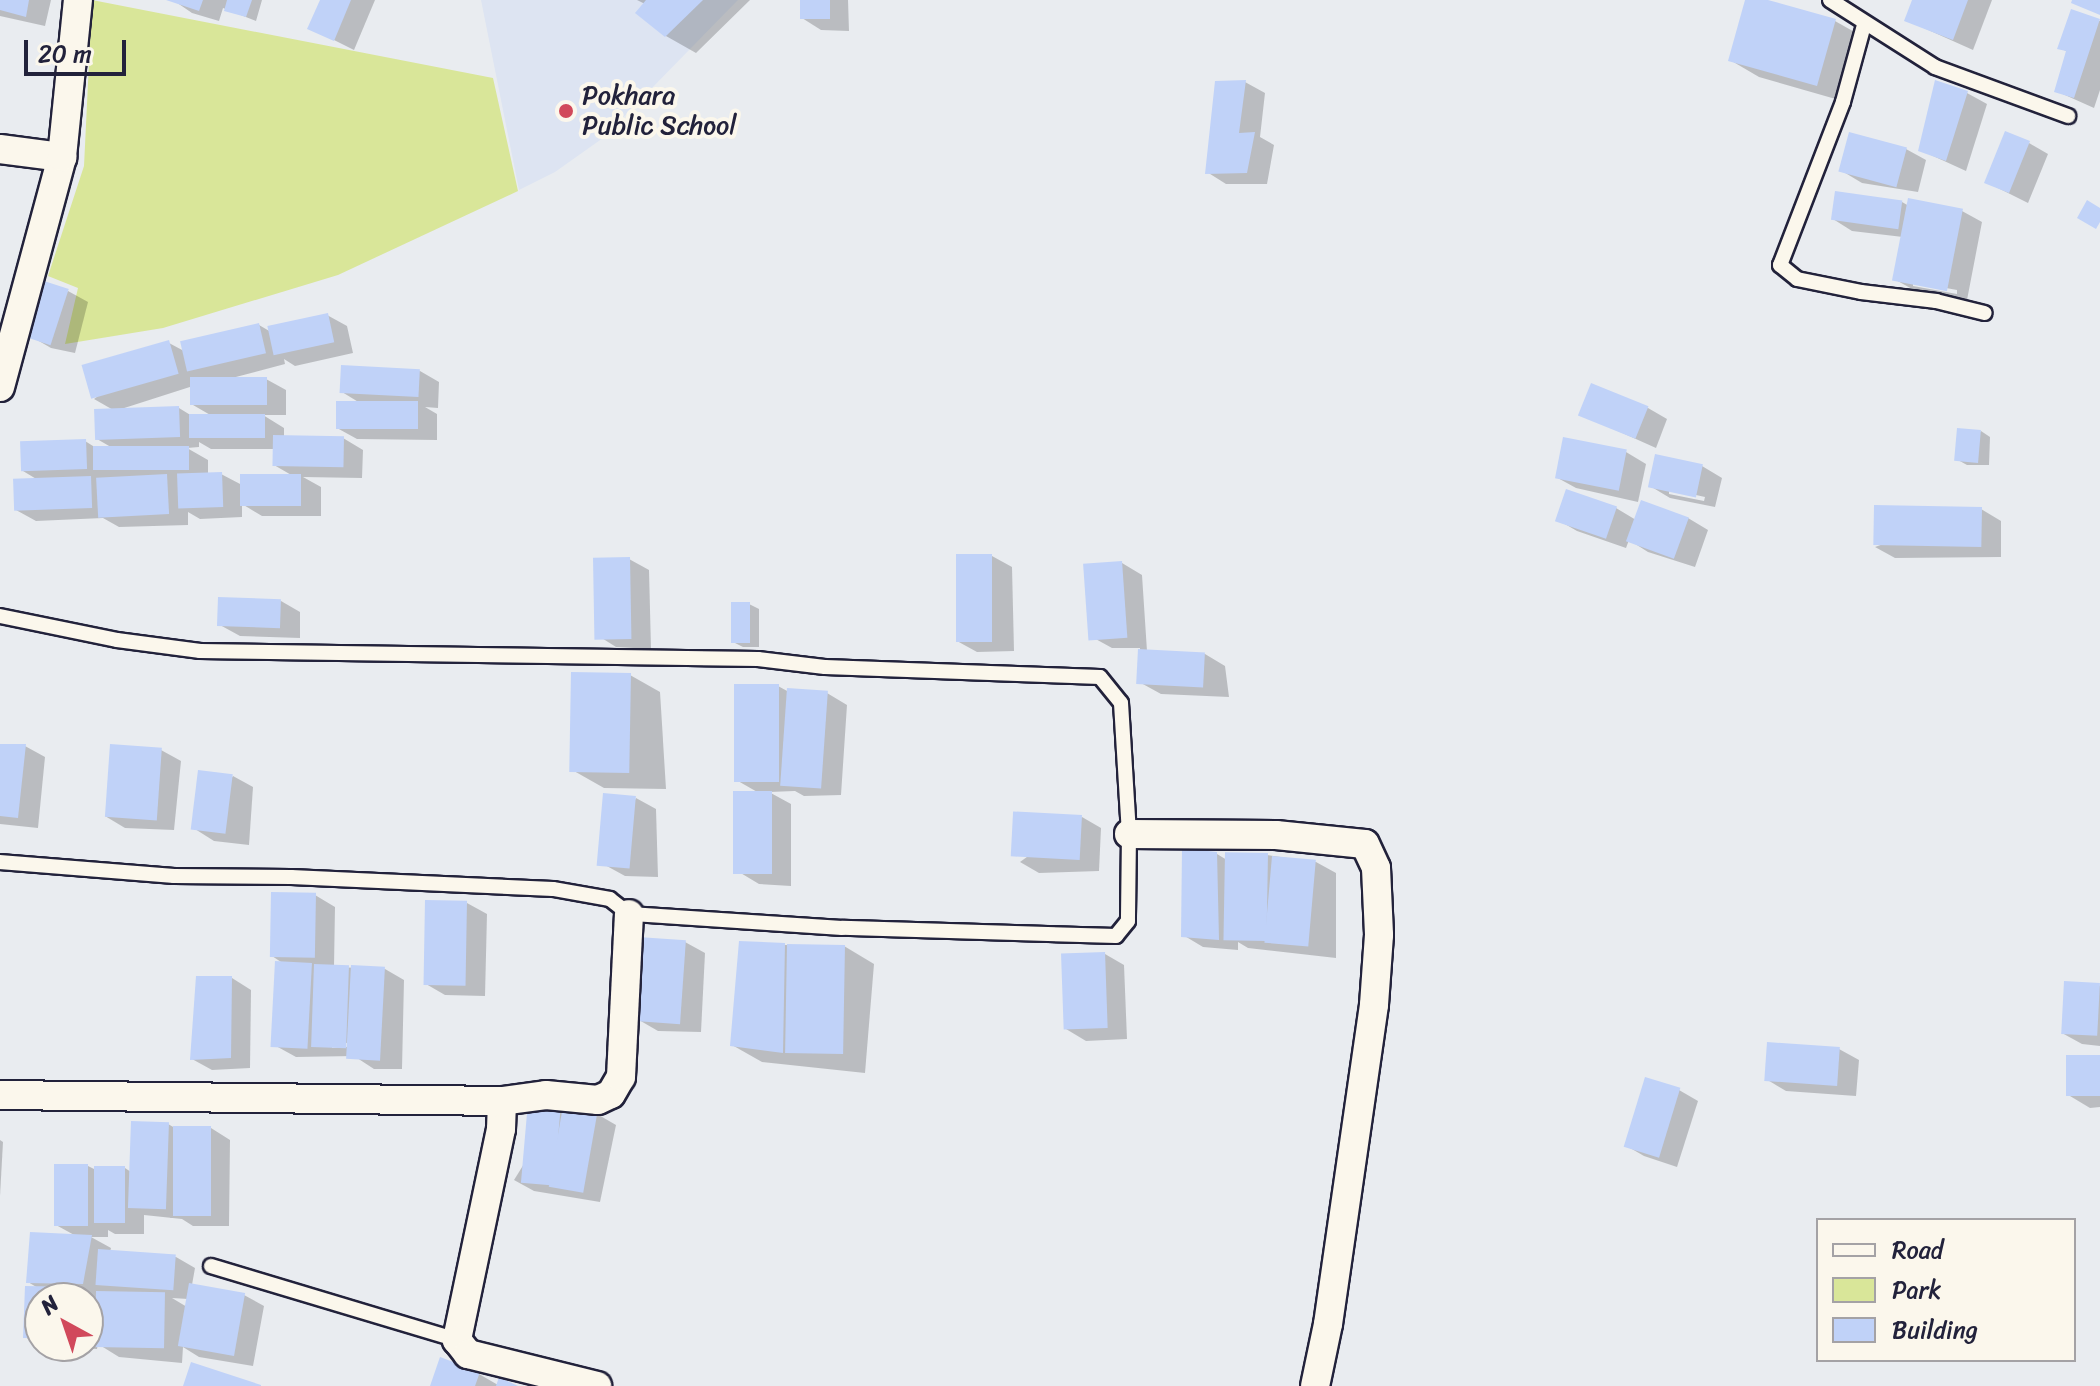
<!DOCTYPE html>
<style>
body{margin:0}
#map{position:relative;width:2100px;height:1386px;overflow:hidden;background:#e9ecf0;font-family:Sriracha,sans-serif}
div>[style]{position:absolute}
.built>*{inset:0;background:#dde4f2}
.green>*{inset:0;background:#d9e699}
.shadow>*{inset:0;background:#0003}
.building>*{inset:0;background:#c0d2f8;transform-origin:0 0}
.roads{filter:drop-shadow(2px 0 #22223b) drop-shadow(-2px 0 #22223b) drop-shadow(0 2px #22223b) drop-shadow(0 -2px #22223b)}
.lane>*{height:14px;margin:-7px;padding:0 7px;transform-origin:7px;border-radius:7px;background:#fbf7ec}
.street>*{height:28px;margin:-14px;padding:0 14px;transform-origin:14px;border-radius:14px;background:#fbf7ec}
.dots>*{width:22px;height:22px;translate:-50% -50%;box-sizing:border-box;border:4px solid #fbf7ec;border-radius:50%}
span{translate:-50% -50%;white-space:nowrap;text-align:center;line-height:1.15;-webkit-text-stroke:8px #fbf7ec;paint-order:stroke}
.poi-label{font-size:26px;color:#22223b}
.left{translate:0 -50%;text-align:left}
.legend{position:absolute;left:1816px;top:1218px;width:260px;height:144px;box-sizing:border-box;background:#fbf7ec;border:2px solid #a4a2a5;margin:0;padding:10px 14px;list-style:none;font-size:24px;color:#22223b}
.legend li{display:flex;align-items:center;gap:16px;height:40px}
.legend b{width:40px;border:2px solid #a4a2a5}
.north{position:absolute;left:24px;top:1282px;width:80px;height:80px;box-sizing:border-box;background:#fbf7ec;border:2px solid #a4a2a5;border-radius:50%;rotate:320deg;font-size:22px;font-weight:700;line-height:32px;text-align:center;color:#22223b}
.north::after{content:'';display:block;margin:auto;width:28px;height:36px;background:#d1495b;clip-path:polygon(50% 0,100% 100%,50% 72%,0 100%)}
.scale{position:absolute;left:24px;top:40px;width:102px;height:36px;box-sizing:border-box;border:4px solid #22223b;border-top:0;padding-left:10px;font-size:24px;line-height:28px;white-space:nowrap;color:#22223b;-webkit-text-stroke:6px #fbf7ec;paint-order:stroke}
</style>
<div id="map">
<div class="built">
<div style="clip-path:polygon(481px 0,738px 0,603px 138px,555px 172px,519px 190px)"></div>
</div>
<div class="green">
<div style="clip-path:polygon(92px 0,493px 78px,518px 191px,338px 275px,163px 328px,65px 344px,78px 288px,48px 276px,84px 166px)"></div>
</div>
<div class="shadow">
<div style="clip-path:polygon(0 0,51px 0,45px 26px,0 16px)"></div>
<div style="clip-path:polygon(173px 0,262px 0,256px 21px,223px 8px,219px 21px,192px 13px)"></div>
<div style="clip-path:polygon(322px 0,375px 0,354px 50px,310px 28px)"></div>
<div style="clip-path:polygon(637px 0,750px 0,696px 53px,666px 36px,645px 4px)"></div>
<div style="clip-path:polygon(802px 0,848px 0,849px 31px,821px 30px,802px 18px)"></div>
<div style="clip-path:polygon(1747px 0,1761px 0,1835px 21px,1865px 38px,1846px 102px,1759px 77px,1730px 60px)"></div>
<div style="clip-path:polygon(1914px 0,1992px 0,1973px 50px,1906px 20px)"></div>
<div style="clip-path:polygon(2072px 12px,2100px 21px,2100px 90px,2094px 108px,2056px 91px,2068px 52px,2060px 48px)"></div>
<div style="clip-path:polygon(1245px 82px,1265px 93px,1260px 137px,1274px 145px,1267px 184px,1226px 184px,1207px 172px)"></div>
<div style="clip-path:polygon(1967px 93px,1987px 104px,1966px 171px,1920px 150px)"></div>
<div style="clip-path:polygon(2029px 143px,2048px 154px,2028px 203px,1986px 182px)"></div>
<div style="clip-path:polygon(1906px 149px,1926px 160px,1918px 192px,1862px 183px,1842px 171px)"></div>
<div style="clip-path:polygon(evenodd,1902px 202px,1909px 206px,1962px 211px,1982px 222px,1967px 300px,1914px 290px,1894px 279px,1903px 237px,1852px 231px,1833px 219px,1902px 202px,1913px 282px,1957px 290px,1957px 294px,1913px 286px,1913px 282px)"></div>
<div style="clip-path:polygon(68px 291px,88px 302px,75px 353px,51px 348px,32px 337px)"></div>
<div style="clip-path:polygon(evenodd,327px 315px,347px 326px,353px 353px,295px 366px,284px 359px,285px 364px,232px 378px,266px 379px,286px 390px,286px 415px,263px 415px,284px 428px,284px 437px,343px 438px,363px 450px,362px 478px,303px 477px,321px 487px,321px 516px,262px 516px,242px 504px,242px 517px,200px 519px,188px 512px,188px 525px,119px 527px,103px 518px,36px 521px,16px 510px,38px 480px,23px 471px,85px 441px,101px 451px,116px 450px,97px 439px,179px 408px,192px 416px,212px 416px,193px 405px,193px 386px,115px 411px,94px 399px,169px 343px,184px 351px,259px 325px,271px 332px,327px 315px,199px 442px,211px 449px,274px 449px,274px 465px,293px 476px,242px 485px,221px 474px,208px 474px,208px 460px,187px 448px,199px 447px,199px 442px)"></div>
<div style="clip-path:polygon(420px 371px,439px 382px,438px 408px,425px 407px,437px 414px,437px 440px,357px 439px,337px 428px,360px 403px,342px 392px)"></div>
<div style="clip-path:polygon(1648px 408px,1667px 419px,1656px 448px,1580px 414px)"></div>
<div style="clip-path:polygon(1981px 431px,1990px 437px,1989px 465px,1967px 465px,1958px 460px)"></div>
<div style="clip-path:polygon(1626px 452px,1646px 464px,1638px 502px,1576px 488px,1556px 477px)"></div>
<div style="clip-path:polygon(evenodd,1702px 466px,1722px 478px,1715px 507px,1670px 498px,1650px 486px,1702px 466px,1669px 489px,1705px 497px,1704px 501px,1669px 494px,1669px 489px)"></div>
<div style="clip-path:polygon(1616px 508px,1636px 520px,1688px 518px,1708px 530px,1695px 567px,1648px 552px,1629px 540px,1626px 548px,1577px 531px,1558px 520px)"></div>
<div style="clip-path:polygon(1981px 509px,2001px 521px,2001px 557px,1895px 558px,1875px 547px)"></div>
<div style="clip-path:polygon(992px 556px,1012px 567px,1014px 651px,977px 652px,957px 641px)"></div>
<div style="clip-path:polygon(629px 559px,649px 570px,651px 649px,616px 647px,597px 635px)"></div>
<div style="clip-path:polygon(1122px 563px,1142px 575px,1147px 651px,1205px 654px,1225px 666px,1229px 697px,1161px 694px,1141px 683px,1140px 648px,1112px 648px,1092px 637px)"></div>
<div style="clip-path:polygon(281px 601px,300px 612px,300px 638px,240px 636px,220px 625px)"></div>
<div style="clip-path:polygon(749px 604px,759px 609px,759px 647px,743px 647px,733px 642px)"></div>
<div style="clip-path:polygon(630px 675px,660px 692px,666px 789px,604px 788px,574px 771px)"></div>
<div style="clip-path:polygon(778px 686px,789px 692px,827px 693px,847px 705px,841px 795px,804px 796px,795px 791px,769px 792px,791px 804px,791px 886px,759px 884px,739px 872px,759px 793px,738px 781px)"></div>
<div style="clip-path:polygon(0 746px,25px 746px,45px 757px,38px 828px,0 824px)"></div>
<div style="clip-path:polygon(161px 750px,181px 761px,174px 830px,125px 828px,105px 816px)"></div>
<div style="clip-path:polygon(233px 776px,253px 787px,249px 845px,214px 841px,195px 829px)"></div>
<div style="clip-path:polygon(636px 798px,656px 809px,658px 877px,625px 876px,605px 865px)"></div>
<div style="clip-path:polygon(1082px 817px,1101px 828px,1099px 871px,1039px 873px,1020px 862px)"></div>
<div style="clip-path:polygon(1217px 854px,1227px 860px,1267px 855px,1316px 862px,1336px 873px,1336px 958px,1248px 948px,1238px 942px,1238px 950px,1203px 947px,1183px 935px)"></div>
<div style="clip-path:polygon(evenodd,315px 895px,335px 907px,334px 967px,385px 969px,404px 980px,402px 1069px,374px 1069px,354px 1056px,296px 1057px,276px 1046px,284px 964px,272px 956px,315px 895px,360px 1042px,360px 1046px,332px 1048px,332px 1044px,360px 1042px)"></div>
<div style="clip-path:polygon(467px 903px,487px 914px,485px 996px,445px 995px,426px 984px)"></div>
<div style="clip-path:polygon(685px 942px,705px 953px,701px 1032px,658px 1031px,639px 1020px)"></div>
<div style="clip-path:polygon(784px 945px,844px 946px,874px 964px,865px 1073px,762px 1062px,732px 1045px)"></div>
<div style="clip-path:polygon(1105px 954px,1124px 965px,1127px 1039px,1086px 1041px,1066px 1029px)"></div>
<div style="clip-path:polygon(232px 978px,251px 990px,250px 1068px,212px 1070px,192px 1059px)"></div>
<div style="clip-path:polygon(2100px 985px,2100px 1046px,2082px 1044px,2062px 1033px)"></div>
<div style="clip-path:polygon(1839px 1049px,1859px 1060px,1856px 1096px,1786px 1091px,1766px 1079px)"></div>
<div style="clip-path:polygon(2100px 1057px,2100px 1107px,2090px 1108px,2070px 1096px)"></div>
<div style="clip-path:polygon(1679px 1090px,1698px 1101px,1677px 1167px,1644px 1156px,1625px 1145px)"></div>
<div style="clip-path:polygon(560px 1106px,597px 1114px,616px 1125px,600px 1202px,534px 1191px,514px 1180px)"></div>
<div style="clip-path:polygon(evenodd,168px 1124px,175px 1128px,211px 1128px,230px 1140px,229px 1226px,193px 1226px,182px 1219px,144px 1215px,144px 1234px,115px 1234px,108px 1230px,108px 1237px,91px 1237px,111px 1248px,110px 1252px,176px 1257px,195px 1268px,192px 1285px,244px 1295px,264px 1306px,253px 1366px,199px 1357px,183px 1347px,182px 1363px,119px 1357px,98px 1344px,97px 1349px,41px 1346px,88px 1346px,88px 1298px,40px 1298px,40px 1346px,25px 1337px,38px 1288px,28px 1282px,76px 1236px,56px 1225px,88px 1166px,96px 1170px,125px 1168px,131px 1172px,168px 1124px,172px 1298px,188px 1299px,187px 1307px,172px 1298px)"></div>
<div style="clip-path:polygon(0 1140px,3px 1142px,0 1196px)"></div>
<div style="clip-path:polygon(479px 1374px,498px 1385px,513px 1386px,432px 1386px)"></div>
</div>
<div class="building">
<div style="clip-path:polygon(0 0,29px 0,26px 17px,0 10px)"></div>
<div style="clip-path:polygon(166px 0,203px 0,199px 11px)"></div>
<div style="clip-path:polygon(227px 0,252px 0,246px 17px,224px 11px)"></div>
<div style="clip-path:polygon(320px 0,351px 0,334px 41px,307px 29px)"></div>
<div style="clip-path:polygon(646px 0,703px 0,665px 37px,635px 13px)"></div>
<div style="left:800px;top:0;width:30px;height:19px"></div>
<div style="clip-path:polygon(1745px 0,1768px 0,1836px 19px,1817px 86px,1728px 61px)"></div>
<div style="clip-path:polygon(1912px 0,1968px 0,1953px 40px,1904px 21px)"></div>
<div style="clip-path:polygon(2072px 0,2100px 0,2100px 15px,2071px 3px)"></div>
<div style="clip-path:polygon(2071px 9px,2100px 19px,2074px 98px,2054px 92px,2066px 51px,2057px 49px)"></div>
<div style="clip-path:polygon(1246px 80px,1239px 133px,1255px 132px,1247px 173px,1205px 174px,1215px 81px)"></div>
<div style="clip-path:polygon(1935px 80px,1968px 91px,1946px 161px,1918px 151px)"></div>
<div style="left:2005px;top:131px;width:27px;height:56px;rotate:22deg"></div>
<div style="left:1849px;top:132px;width:60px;height:41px;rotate:15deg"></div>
<div style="left:1835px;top:191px;width:68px;height:29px;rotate:8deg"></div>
<div style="left:1908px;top:198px;width:56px;height:84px;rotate:11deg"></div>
<div style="clip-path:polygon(2087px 200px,2100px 208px,2100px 222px,2096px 229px,2077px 218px)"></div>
<div style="left:44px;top:281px;width:26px;height:59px;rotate:18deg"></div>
<div style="left:328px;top:313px;width:30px;height:62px;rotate:78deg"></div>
<div style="left:259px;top:323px;width:31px;height:81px;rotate:77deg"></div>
<div style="left:169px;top:340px;width:35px;height:91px;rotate:74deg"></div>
<div style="left:341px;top:365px;width:79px;height:28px;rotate:3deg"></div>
<div style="left:267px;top:377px;width:28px;height:77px;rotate:90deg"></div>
<div style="left:1591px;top:383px;width:62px;height:35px;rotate:22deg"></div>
<div style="left:336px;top:401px;width:82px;height:28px"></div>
<div style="left:179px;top:406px;width:31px;height:85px;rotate:88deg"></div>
<div style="left:189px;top:414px;width:76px;height:24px"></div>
<div style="left:1957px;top:428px;width:24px;height:33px;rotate:5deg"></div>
<div style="left:273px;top:435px;width:71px;height:31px;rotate:1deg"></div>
<div style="left:1563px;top:437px;width:65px;height:42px;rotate:11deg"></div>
<div style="left:86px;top:439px;width:30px;height:66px;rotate:88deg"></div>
<div style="left:189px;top:446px;width:24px;height:96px;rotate:90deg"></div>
<div style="left:1655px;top:454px;width:49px;height:34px;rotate:12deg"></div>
<div style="left:222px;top:472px;width:35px;height:45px;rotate:88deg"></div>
<div style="left:167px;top:474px;width:40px;height:71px;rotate:87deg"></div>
<div style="left:240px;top:474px;width:61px;height:32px"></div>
<div style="left:91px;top:476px;width:32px;height:78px;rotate:88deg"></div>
<div style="left:1566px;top:489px;width:54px;height:34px;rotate:19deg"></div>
<div style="left:1641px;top:500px;width:51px;height:44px;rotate:20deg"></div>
<div style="left:1982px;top:507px;width:40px;height:108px;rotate:91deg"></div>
<div style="left:956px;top:554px;width:36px;height:88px"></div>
<div style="left:630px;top:557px;width:82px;height:37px;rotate:89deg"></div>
<div style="left:1122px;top:561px;width:77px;height:39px;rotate:86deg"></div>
<div style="left:218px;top:597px;width:63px;height:29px;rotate:2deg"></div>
<div style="left:750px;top:602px;width:41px;height:19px;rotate:90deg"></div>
<div style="left:1138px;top:649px;width:67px;height:35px;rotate:3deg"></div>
<div style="left:571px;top:672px;width:60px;height:100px;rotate:1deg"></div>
<div style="left:734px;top:684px;width:45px;height:98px"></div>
<div style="left:787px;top:688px;width:41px;height:98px;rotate:4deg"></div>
<div style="clip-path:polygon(0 744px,26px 744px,18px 818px,0 816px)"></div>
<div style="left:110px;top:744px;width:52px;height:73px;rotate:4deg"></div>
<div style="left:198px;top:770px;width:35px;height:60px;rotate:7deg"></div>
<div style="left:733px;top:791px;width:39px;height:83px"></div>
<div style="left:603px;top:793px;width:33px;height:73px;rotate:5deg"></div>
<div style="left:1082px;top:815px;width:45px;height:69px;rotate:93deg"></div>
<div style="clip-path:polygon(1182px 848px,1217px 852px,1219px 940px,1181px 937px)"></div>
<div style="left:1268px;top:853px;width:88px;height:43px;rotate:91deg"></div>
<div style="left:1272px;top:856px;width:44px;height:87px;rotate:5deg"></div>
<div style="left:271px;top:892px;width:45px;height:65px;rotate:1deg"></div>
<div style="left:425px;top:900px;width:42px;height:85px;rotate:1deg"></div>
<div style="left:638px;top:937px;width:48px;height:84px;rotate:4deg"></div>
<div style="clip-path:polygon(739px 941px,785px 943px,783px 1053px,730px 1046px)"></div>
<div style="left:787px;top:944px;width:58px;height:109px;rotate:1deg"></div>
<div style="left:1105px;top:952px;width:76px;height:44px;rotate:88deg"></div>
<div style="left:275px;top:961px;width:37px;height:86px;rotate:3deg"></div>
<div style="left:314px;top:964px;width:35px;height:83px;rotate:2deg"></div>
<div style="left:351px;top:965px;width:34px;height:94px;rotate:3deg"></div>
<div style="clip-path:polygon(196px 976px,232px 976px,231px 1058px,190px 1060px)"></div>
<div style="left:2064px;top:981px;width:36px;height:53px;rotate:3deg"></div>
<div style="left:1767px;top:1042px;width:73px;height:39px;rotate:4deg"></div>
<div style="left:2100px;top:1055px;width:41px;height:34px;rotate:90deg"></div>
<div style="left:1645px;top:1077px;width:37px;height:73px;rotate:17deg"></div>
<div style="left:528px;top:1102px;width:33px;height:81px;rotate:5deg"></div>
<div style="left:563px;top:1106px;width:35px;height:82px;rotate:10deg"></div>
<div style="left:131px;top:1121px;width:38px;height:87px;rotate:2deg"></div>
<div style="left:173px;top:1126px;width:38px;height:90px"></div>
<div style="left:54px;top:1164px;width:34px;height:62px"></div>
<div style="left:94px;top:1166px;width:31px;height:57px"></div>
<div style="clip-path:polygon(30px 1232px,92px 1235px,83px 1284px,26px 1283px)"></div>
<div style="left:98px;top:1249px;width:78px;height:36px;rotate:4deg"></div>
<div style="left:189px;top:1283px;width:57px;height:64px;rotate:10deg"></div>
<div style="clip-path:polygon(25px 1286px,83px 1287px,82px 1298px,40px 1298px,40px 1338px,23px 1338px)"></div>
<div style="left:96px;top:1291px;width:69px;height:56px;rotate:1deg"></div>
<div style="clip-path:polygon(440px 1357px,480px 1372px,475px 1386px,430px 1386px)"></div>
<div style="clip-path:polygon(191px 1362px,261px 1385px,261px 1386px,183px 1386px)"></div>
<div style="clip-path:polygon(499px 1377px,518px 1386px,496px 1386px)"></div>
</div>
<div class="roads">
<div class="lane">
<div style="left:1830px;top:0;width:125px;rotate:32.5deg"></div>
<div style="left:1935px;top:67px;width:142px;rotate:20.2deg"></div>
<div style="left:1864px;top:25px;width:80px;rotate:105.3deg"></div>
<div style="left:1843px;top:102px;width:175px;rotate:111.1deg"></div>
<div style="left:1780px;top:265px;width:22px;rotate:39deg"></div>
<div style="left:1797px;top:279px;width:65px;rotate:11.5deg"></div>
<div style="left:1861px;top:292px;width:76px;rotate:6.8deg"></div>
<div style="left:1936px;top:301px;width:50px;rotate:13.8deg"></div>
<div style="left:0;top:616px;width:119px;rotate:11.6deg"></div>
<div style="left:117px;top:640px;width:84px;rotate:7.5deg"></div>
<div style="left:200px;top:651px;width:558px;rotate:0.82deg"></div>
<div style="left:758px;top:659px;width:67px;rotate:6.8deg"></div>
<div style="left:825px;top:667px;width:275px;rotate:2.1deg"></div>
<div style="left:1100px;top:677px;width:33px;rotate:51deg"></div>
<div style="left:1121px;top:703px;width:131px;rotate:86.5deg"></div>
<div style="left:1129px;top:834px;width:87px;rotate:90.7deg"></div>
<div style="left:1128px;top:921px;width:19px;rotate:129deg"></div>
<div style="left:1116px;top:936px;width:274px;rotate:-178.3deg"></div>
<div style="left:842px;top:928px;width:213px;rotate:-176.2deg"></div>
<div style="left:629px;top:914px;width:24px;rotate:-142deg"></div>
<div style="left:610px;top:899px;width:58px;rotate:-170deg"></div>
<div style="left:553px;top:889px;width:262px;rotate:-177.4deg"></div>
<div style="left:291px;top:877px;width:117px;rotate:-179.5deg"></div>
<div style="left:174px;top:876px;width:175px;rotate:-175.4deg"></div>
<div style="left:211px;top:1266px;width:257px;rotate:16.7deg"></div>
</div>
<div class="street">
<div style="left:0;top:149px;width:63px;rotate:7.4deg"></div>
<div style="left:0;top:387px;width:238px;rotate:-74.9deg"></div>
<div style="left:62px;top:157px;width:158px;rotate:-84.2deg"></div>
<div style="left:1129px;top:834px;width:147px;rotate:0.4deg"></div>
<div style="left:1276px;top:835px;width:89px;rotate:5.8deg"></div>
<div style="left:1365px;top:844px;width:26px;rotate:65deg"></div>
<div style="left:1376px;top:868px;width:67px;rotate:87.4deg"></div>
<div style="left:1379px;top:935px;width:70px;rotate:94.1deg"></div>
<div style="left:1374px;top:1005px;width:322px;rotate:98.2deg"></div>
<div style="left:1328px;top:1324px;width:63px;rotate:101.8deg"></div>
<div style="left:0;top:1095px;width:502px;rotate:0.68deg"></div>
<div style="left:502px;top:1101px;width:28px;rotate:92deg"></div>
<div style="left:501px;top:1129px;width:216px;rotate:101.8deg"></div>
<div style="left:457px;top:1340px;width:18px;rotate:52deg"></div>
<div style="left:468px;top:1354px;width:133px;rotate:13.9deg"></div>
<div style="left:502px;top:1101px;width:44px;rotate:-7.8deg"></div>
<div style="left:546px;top:1095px;width:52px;rotate:5.5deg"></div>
<div style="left:598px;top:1100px;width:14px;rotate:-25deg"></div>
<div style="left:611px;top:1094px;width:20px;rotate:-60deg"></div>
<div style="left:621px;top:1077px;width:163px;rotate:-87.2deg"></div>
</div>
</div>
<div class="dots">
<div style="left:566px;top:111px;background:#d1495b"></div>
</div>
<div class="poi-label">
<span class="left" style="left:582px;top:111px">Pokhara<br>Public School</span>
</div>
<ul class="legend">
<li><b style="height:10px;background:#fbf7ec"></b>Road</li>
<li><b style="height:22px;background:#d9e699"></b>Park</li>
<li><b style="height:22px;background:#c0d2f8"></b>Building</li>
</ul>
<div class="north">N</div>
<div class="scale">20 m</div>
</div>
